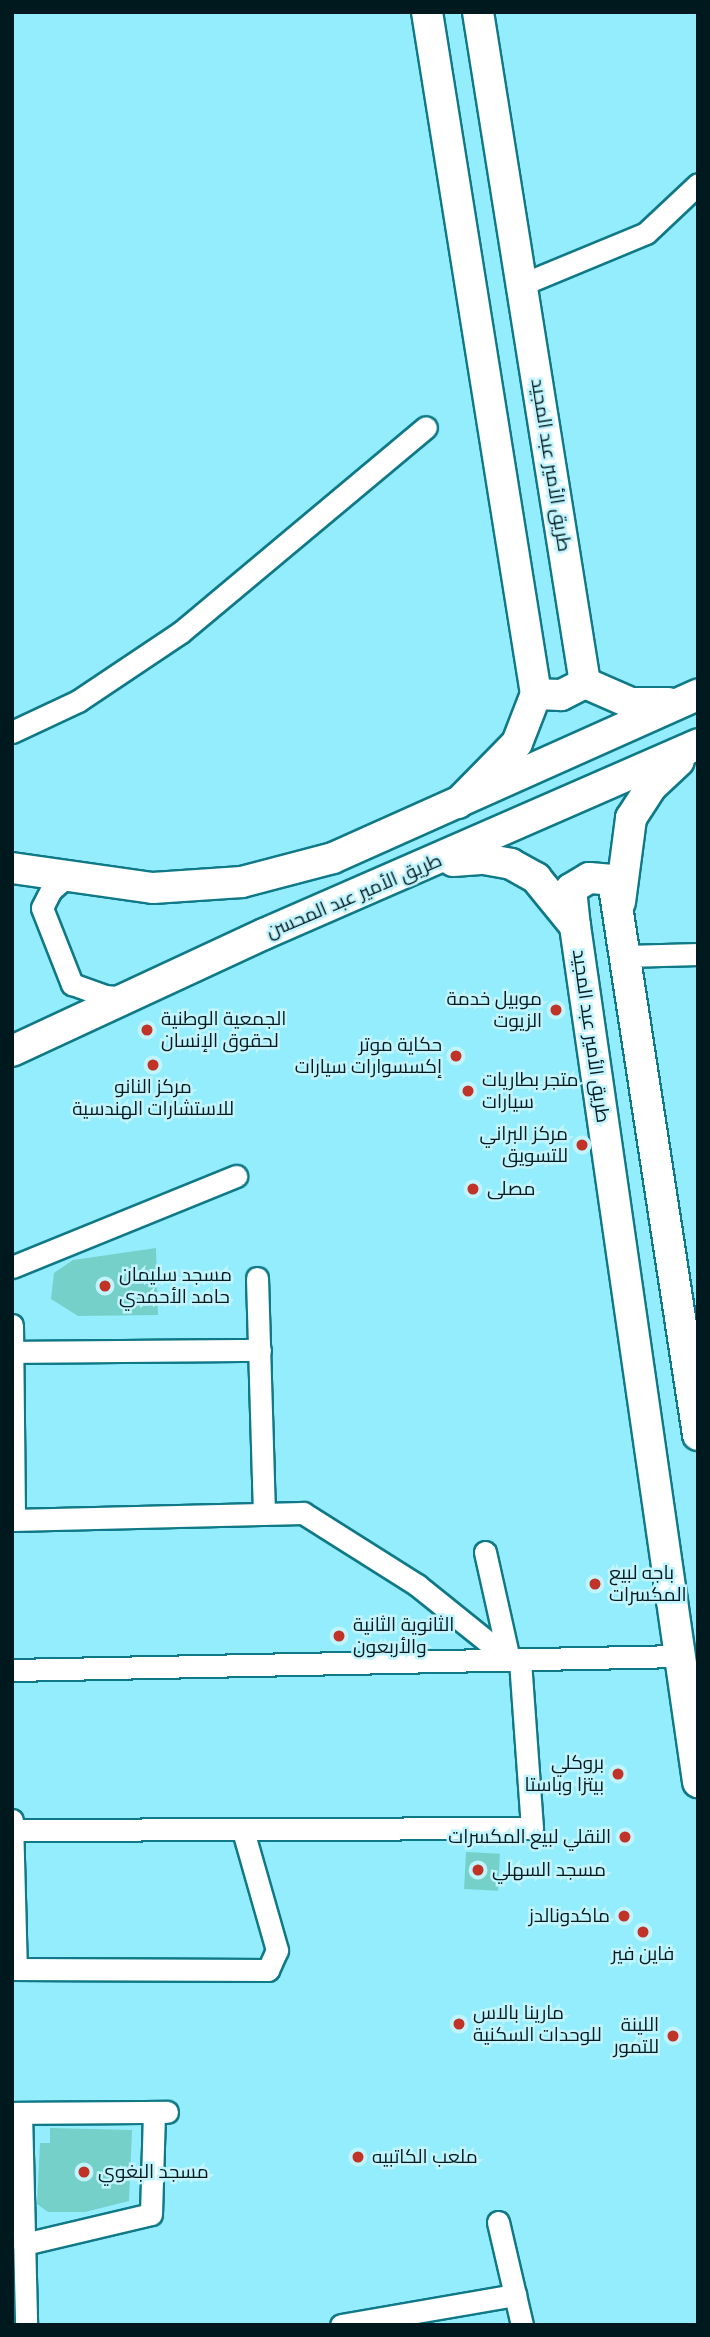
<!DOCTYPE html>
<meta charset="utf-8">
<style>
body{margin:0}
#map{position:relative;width:710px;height:2337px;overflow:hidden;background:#94edfc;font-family:"Fira Sans Condensed",Cairo,sans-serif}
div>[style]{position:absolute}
.building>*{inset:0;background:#75d0c9;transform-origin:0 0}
.roads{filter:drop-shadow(2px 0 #107987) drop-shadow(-2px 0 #107987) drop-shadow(0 2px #107987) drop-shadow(0 -2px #107987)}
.street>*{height:21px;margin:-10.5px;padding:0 10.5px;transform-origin:10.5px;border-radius:10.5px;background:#fff}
.secondary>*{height:30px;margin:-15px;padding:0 15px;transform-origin:15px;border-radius:15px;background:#fff}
.dots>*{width:19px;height:19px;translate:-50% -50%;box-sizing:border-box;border:4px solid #c2f4fd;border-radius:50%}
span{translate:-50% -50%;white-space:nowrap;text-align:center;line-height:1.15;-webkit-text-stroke:5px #c2f4fd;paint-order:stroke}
.street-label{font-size:19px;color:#00191e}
.poi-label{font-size:19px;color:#00191e}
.right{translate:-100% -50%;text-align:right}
.left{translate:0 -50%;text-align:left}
.frame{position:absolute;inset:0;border:14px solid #00191e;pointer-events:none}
</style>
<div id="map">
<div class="building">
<div style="clip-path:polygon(156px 1248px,158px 1315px,78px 1316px,51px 1299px,54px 1273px,73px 1260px)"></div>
<div style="left:466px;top:1852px;width:34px;height:37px;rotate:3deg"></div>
<div style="clip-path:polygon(50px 2128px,132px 2130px,129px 2201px,85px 2212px,48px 2212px,37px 2204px,40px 2143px,50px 2143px)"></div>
</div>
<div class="roads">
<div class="street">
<div style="left:523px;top:284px;width:133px;rotate:-22.5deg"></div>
<div style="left:646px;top:233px;width:71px;rotate:-43.3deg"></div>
<div style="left:12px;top:732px;width:73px;rotate:-25.2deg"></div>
<div style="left:78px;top:701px;width:124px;rotate:-33.8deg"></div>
<div style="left:181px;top:632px;width:319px;rotate:-39.9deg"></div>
<div style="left:66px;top:877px;width:20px;rotate:139deg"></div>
<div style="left:51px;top:890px;width:20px;rotate:117deg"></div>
<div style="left:42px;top:908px;width:82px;rotate:68.5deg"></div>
<div style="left:72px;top:984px;width:35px;rotate:20deg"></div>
<div style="left:105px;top:996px;width:22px;rotate:5deg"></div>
<div style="left:626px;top:956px;width:72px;rotate:-1.6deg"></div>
<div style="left:12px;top:1267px;width:242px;rotate:-22.1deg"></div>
<div style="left:257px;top:1278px;width:236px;rotate:88.3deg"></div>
<div style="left:12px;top:1325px;width:195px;rotate:89.4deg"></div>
<div style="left:13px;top:1352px;width:247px;rotate:-0.5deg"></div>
<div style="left:12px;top:1520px;width:291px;rotate:-1.4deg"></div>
<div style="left:303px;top:1513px;width:135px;rotate:32.3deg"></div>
<div style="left:417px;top:1585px;width:118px;rotate:38.8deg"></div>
<div style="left:485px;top:1552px;width:110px;rotate:77.4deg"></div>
<div style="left:12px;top:1670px;width:667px;rotate:-1.2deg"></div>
<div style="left:12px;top:1820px;width:149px;rotate:88.5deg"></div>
<div style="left:13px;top:1830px;width:519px;rotate:-0.22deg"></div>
<div style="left:532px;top:1828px;width:169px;rotate:-94.1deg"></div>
<div style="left:12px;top:1969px;width:256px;rotate:0.2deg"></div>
<div style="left:268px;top:1970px;width:22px;rotate:-66deg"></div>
<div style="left:277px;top:1950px;width:124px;rotate:-105.9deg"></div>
<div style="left:12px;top:2113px;width:155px;rotate:-0.4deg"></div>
<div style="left:21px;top:2113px;width:212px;rotate:88.6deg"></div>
<div style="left:498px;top:2222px;width:106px;rotate:76.9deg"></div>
<div style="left:24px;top:2244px;width:130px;rotate:-13.3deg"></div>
<div style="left:151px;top:2214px;width:102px;rotate:-88.3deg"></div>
<div style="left:341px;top:2325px;width:177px;rotate:-9.8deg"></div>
</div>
<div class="secondary">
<div style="left:427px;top:12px;width:691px;rotate:80.92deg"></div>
<div style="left:536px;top:694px;width:53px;rotate:111.2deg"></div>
<div style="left:517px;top:743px;width:84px;rotate:134.5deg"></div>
<div style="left:478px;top:12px;width:679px;rotate:80.94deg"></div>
<div style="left:585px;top:683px;width:27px;rotate:153deg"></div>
<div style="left:561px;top:695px;width:25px;rotate:-178deg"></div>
<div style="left:585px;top:683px;width:50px;rotate:23.5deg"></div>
<div style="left:631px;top:703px;width:37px"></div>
<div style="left:453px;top:861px;width:31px;rotate:-4deg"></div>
<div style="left:484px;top:859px;width:27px;rotate:10deg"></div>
<div style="left:511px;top:864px;width:29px;rotate:29deg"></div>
<div style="left:536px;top:878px;width:62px;rotate:50.9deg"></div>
<div style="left:12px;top:868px;width:142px;rotate:8.1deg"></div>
<div style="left:153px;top:888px;width:89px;rotate:-3.9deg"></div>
<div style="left:242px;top:882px;width:94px;rotate:-14.8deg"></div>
<div style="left:333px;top:858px;width:400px;rotate:-24.1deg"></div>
<div style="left:620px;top:902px;width:85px;rotate:-82.5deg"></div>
<div style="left:631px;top:818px;width:37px;rotate:-57deg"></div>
<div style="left:651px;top:787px;width:38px;rotate:-43deg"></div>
<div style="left:12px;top:1051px;width:278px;rotate:-24.9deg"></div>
<div style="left:264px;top:934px;width:474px;rotate:-23.6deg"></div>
<div style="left:698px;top:1435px;width:561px;rotate:-98.71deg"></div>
<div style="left:613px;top:880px;width:24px;rotate:-175deg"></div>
<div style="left:589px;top:878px;width:21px;rotate:149deg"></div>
<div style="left:571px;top:889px;width:37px;rotate:84deg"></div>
<div style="left:575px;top:926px;width:865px;rotate:81.82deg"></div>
</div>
</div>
<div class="dots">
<div style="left:556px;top:1010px;background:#c03326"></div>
<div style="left:147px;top:1030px;background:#c03326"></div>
<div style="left:456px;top:1056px;background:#c03326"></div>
<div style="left:153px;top:1065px;background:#c03326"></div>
<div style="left:468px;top:1091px;background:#c03326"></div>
<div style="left:582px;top:1145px;background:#c03326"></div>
<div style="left:473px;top:1189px;background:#c03326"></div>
<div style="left:105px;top:1286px;background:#c03326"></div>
<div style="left:595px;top:1584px;background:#c03326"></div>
<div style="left:339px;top:1636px;background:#c03326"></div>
<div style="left:618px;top:1774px;background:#c03326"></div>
<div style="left:625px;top:1837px;background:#c03326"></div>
<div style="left:478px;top:1870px;background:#c03326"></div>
<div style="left:624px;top:1916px;background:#c03326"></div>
<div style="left:643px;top:1932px;background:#c03326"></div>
<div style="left:459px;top:2024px;background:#c03326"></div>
<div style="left:673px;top:2036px;background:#c03326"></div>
<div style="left:358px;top:2157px;background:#c03326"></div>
<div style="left:84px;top:2172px;background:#c03326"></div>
</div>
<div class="street-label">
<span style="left:551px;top:465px;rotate:81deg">طريق الأمير عبد المجيد</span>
<span style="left:354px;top:896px;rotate:-23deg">طريق الأمير عبد المحسن</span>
<span style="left:591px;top:1036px;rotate:82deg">طريق الأمير عبد المجيد</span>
</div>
<div class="poi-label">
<span class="right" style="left:542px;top:1010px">موبيل خدمة<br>الزيوت</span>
<span class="left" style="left:161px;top:1030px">الجمعية الوطنية<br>لحقوق الإنسان</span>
<span class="right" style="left:442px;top:1056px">حكاية موتر<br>إكسسوارات سيارات</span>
<span class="left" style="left:482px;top:1091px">متجر بطاريات<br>سيارات</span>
<span style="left:153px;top:1098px">مركز النانو<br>للاستشارات الهندسية</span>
<span class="right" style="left:568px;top:1145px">مركز البراني<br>للتسويق</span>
<span class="left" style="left:487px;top:1189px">مصلى</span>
<span class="left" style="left:119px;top:1286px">مسجد سليمان<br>حامد الأحمدي</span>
<span class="left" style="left:609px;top:1584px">باجه لبيع<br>المكسرات</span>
<span class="left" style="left:353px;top:1636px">الثانوية الثانية<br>والأربعون</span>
<span class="right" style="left:604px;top:1774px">بروكلي<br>بيتزا وباستا</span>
<span class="right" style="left:611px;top:1837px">النقلي لبيع المكسرات</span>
<span class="left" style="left:492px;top:1870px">مسجد السهلي</span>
<span class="right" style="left:610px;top:1916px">ماكدونالدز</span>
<span style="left:643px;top:1954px">فاين فير</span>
<span class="left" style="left:473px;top:2024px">مارينا بالاس<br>للوحدات السكنية</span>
<span class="right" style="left:659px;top:2036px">اللينة<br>للتمور</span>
<span class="left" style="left:372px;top:2157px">ملعب الكاتبيه</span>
<span class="left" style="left:98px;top:2172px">مسجد البغوي</span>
</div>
<div class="frame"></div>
</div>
